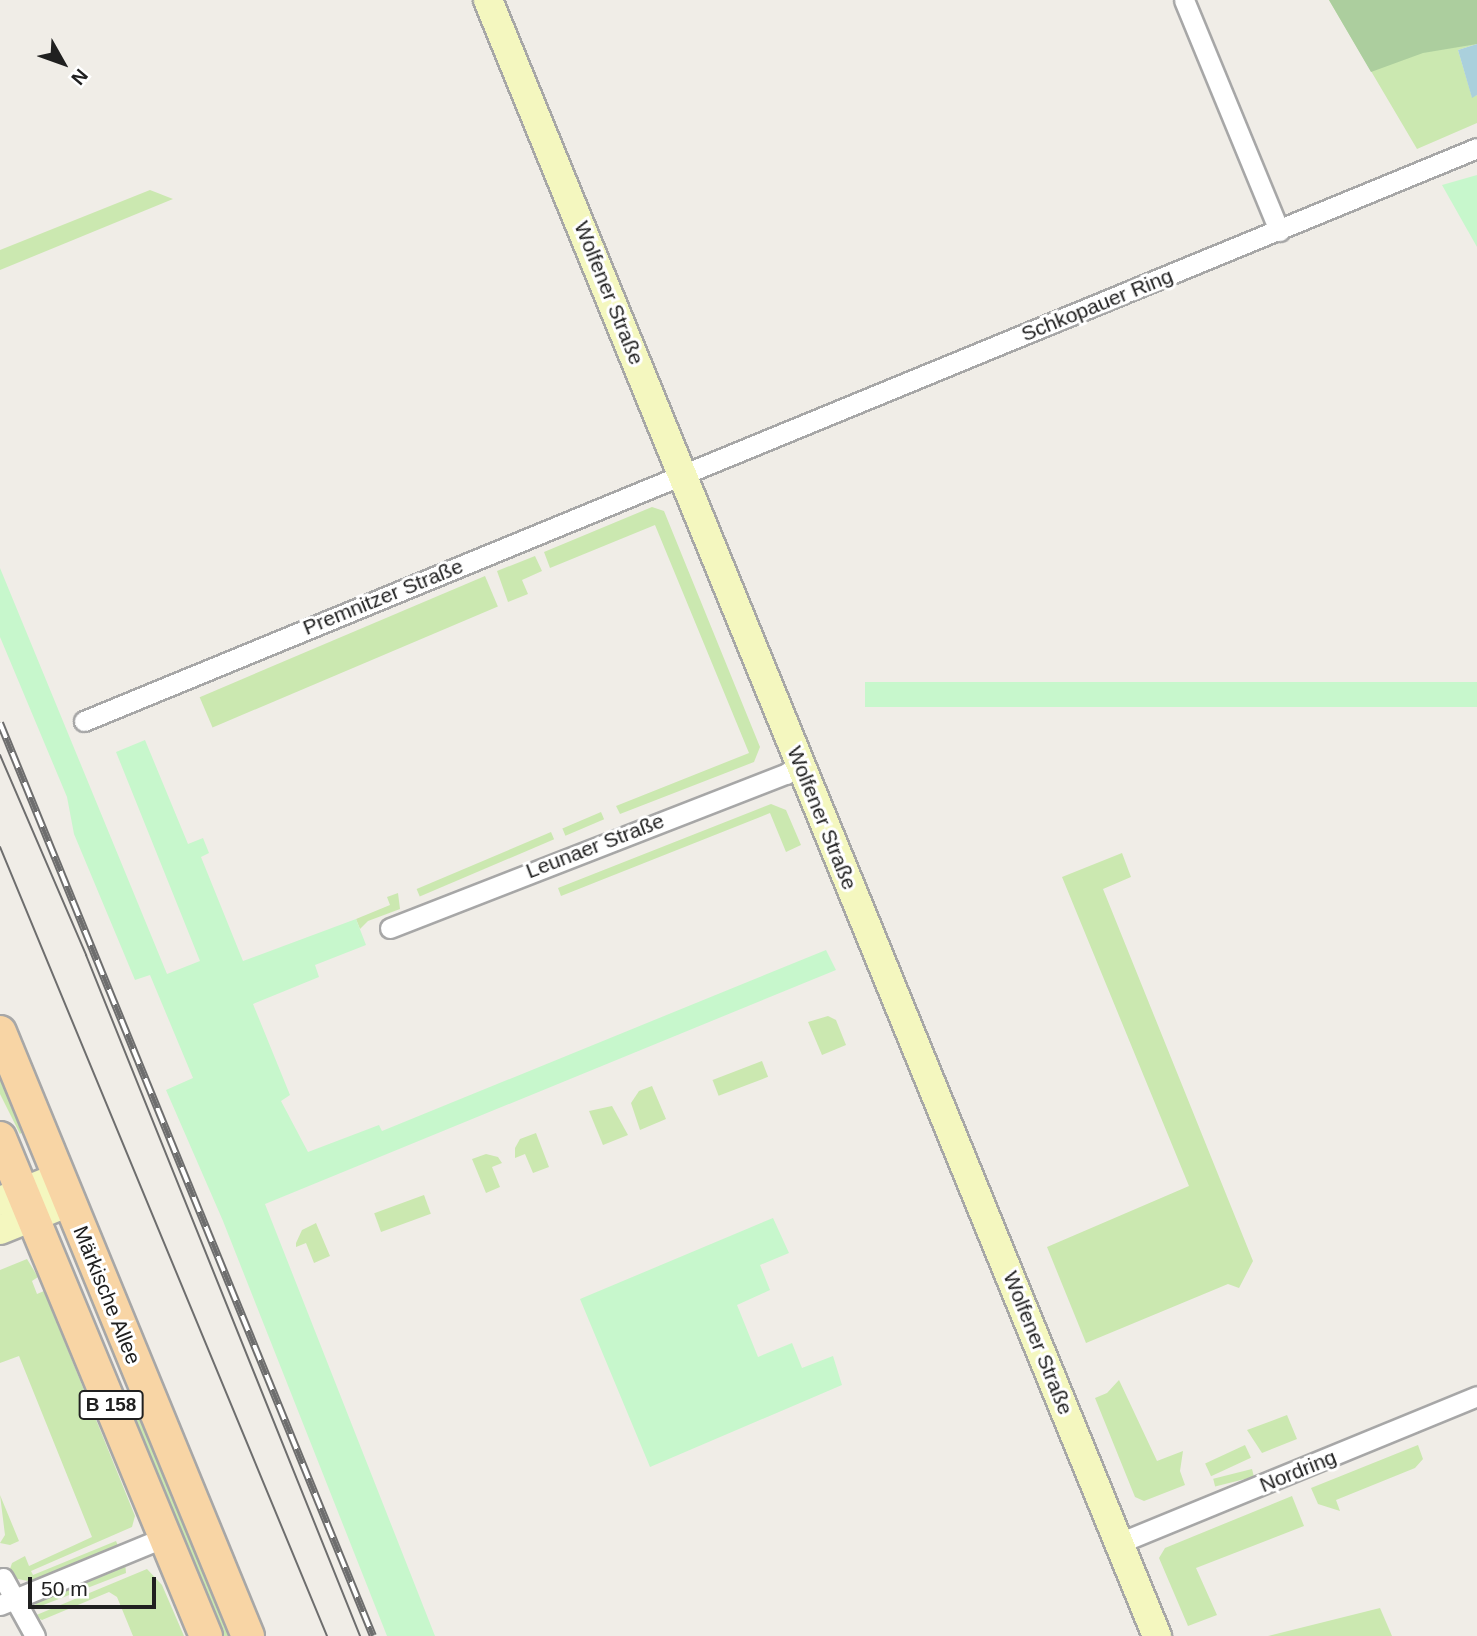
<!DOCTYPE html>
<meta charset="utf-8">
<style>
body{margin:0}
#map{position:relative;width:1477px;height:1636px;overflow:hidden;background:#f0ede7;font-family:Arial,sans-serif}
div>[style]{position:absolute}
.grass>*{inset:0;background:#cbe8b0;transform-origin:0 0}
.forest>*{inset:0;background:#acce9e}
.park>*{inset:0;background:#c7f7cc;transform-origin:0 0}
.water>*{inset:0;background:#aad0dc}
.roads{filter:drop-shadow(2px 0 #a7a7a7) drop-shadow(-2px 0 #a7a7a7) drop-shadow(0 2px #a7a7a7) drop-shadow(0 -2px #a7a7a7)}
.street>*{height:19px;margin:-9.5px;padding:0 9.5px;transform-origin:9.5px;border-radius:9.5px;background:#fff}
.secondary>*{height:28px;margin:-14px;padding:0 14px;transform-origin:14px;border-radius:14px;background:#f4f7bf}
.primary>*{height:32px;margin:-16px;padding:0 16px;transform-origin:16px;border-radius:16px;background:#f8d5a5}
.tram>*{height:2px;margin:-1px;padding:0 1px;transform-origin:1px;border-radius:1px;background:#6e6e6e}
.rail>*{height:8px;margin-top:-4px;transform-origin:0;background:repeating-linear-gradient(90deg,#fff 0 16px,#6e6e6e 0 32px);box-sizing:border-box;border-block:2px solid #6e6e6e}
span{translate:-50% -50%;white-space:nowrap;text-align:center;line-height:1.15;-webkit-text-stroke:6px #fff;paint-order:stroke}
.shield-label span{padding:2px 5px;background:#fff;border:2px solid;border-radius:5px;-webkit-text-stroke-width:0}
.shield-label{font-size:19px;color:#202020;font-weight:700}
.street-label{font-size:21px;color:#202020}
.north{position:absolute;left:28px;top:28px;width:70px;height:70px;-webkit-text-stroke:5px #fff;paint-order:stroke;rotate:130deg;font-size:19px;font-weight:700;line-height:28px;text-align:center;color:#202020}
.north::after{content:'';display:block;margin:auto;width:24px;height:32px;background:#202020;clip-path:polygon(50% 0,100% 100%,50% 72%,0 100%)}
.scale{position:absolute;left:28px;top:1577px;width:128px;height:32px;box-sizing:border-box;border:4px solid #202020;border-top:0;padding-left:9px;font-size:21px;line-height:24px;white-space:nowrap;color:#202020;-webkit-text-stroke:5px #fff;paint-order:stroke}
</style>
<div id="map">
<div class="grass">
<div style="clip-path:polygon(1329px 0,1477px 0,1477px 44px,1458px 50px,1472px 97px,1477px 95px,1477px 123px,1417px 149px)"></div>
<div style="clip-path:polygon(150px 190px,173px 199px,0 270px,0 250px)"></div>
<div style="clip-path:polygon(652px 507px,664px 511px,760px 747px,754px 762px,620px 814px,616px 806px,749px 753px,655px 525px,550px 568px,544px 552px)"></div>
<div style="clip-path:polygon(535px 556px,542px 571px,522px 580px,528px 594px,508px 602px,497px 571px)"></div>
<div style="left:485px;top:576px;width:33px;height:310px;rotate:67deg"></div>
<div style="clip-path:polygon(771px 804px,786px 810px,801px 845px,786px 852px,770px 813px,561px 896px,558px 888px)"></div>
<div style="left:601px;top:812px;width:8px;height:42px;rotate:67deg"></div>
<div style="left:551px;top:832px;width:8px;height:146px;rotate:67deg"></div>
<div style="clip-path:polygon(1122px 853px,1131px 877px,1103px 889px,1253px 1261px,1239px 1288px,1228px 1284px,1086px 1343px,1047px 1247px,1189px 1186px,1062px 877px)"></div>
<div style="clip-path:polygon(398px 893px,400px 909px,368px 921px,360px 929px,356px 919px,390px 905px,387px 897px)"></div>
<div style="clip-path:polygon(828px 1016px,836px 1020px,846px 1045px,822px 1055px,808px 1022px)"></div>
<div style="clip-path:polygon(0 1059px,28px 1127px,20px 1134px,0 1094px)"></div>
<div style="left:762px;top:1061px;width:17px;height:53px;rotate:69deg"></div>
<div style="clip-path:polygon(652px 1086px,666px 1119px,640px 1130px,631px 1103px,639px 1091px)"></div>
<div style="clip-path:polygon(612px 1106px,628px 1135px,603px 1145px,589px 1111px)"></div>
<div style="clip-path:polygon(536px 1133px,549px 1167px,533px 1173px,525px 1154px,515px 1158px,515px 1148px,520px 1139px)"></div>
<div style="clip-path:polygon(486px 1154px,498px 1157px,502px 1163px,492px 1167px,500px 1187px,486px 1193px,472px 1159px)"></div>
<div style="left:424px;top:1195px;width:20px;height:53px;rotate:70deg"></div>
<div style="clip-path:polygon(316px 1223px,330px 1256px,314px 1263px,306px 1243px,296px 1247px,296px 1243px,302px 1230px)"></div>
<div style="clip-path:polygon(27px 1259px,38px 1277px,32px 1281px,37px 1294px,44px 1291px,135px 1516px,132px 1527px,31px 1571px,33px 1575px,116px 1541px,119px 1548px,33px 1582px,13px 1578px,9px 1572px,12px 1563px,25px 1556px,29px 1566px,92px 1537px,19px 1356px,0 1363px,0 1270px)"></div>
<div style="clip-path:polygon(1119px 1380px,1157px 1461px,1183px 1451px,1180px 1471px,1185px 1485px,1144px 1501px,1135px 1497px,1095px 1398px,1107px 1393px)"></div>
<div style="clip-path:polygon(124px 1389px,158px 1448px,236px 1636px,222px 1636px)"></div>
<div style="clip-path:polygon(1287px 1415px,1297px 1439px,1262px 1453px,1247px 1430px)"></div>
<div style="left:1245px;top:1445px;width:14px;height:44px;rotate:65deg"></div>
<div style="clip-path:polygon(1418px 1445px,1423px 1459px,1415px 1468px,1336px 1500px,1340px 1511px,1318px 1504px,1311px 1488px)"></div>
<div style="left:1252px;top:1469px;width:8px;height:40px;rotate:76deg"></div>
<div style="clip-path:polygon(0 1495px,19px 1541px,10px 1545px,0 1543px,5px 1535px)"></div>
<div style="clip-path:polygon(1292px 1496px,1304px 1526px,1196px 1568px,1217px 1615px,1188px 1626px,1159px 1558px,1165px 1548px)"></div>
<div style="clip-path:polygon(125px 1562px,126px 1573px,33px 1609px,40px 1596px)"></div>
<div style="clip-path:polygon(147px 1569px,162px 1585px,184px 1636px,133px 1636px,117px 1597px,109px 1592px,42px 1620px,34px 1616px)"></div>
<div style="clip-path:polygon(1380px 1608px,1392px 1636px,1268px 1636px)"></div>
</div>
<div class="forest">
<div style="clip-path:polygon(1329px 0,1477px 0,1477px 44px,1423px 53px,1371px 72px)"></div>
</div>
<div class="park">
<div style="clip-path:polygon(1477px 175px,1477px 247px,1442px 185px)"></div>
<div style="clip-path:polygon(0 568px,167px 974px,200px 961px,116px 752px,145px 740px,188px 844px,203px 838px,209px 853px,201px 857px,243px 961px,356px 919px,366px 945px,315px 965px,319px 977px,253px 1004px,290px 1095px,281px 1101px,308px 1152px,379px 1125px,382px 1131px,826px 950px,836px 970px,265px 1204px,435px 1636px,387px 1636px,223px 1221px,166px 1090px,193px 1078px,150px 975px,135px 980px,74px 834px,67px 797px,0 637px)"></div>
<div style="left:1477px;top:682px;width:25px;height:612px;rotate:90deg"></div>
<div style="clip-path:polygon(773px 1218px,789px 1253px,760px 1265px,770px 1290px,737px 1305px,758px 1357px,792px 1343px,802px 1368px,833px 1356px,842px 1385px,650px 1467px,580px 1299px)"></div>
</div>
<div class="water">
<div style="clip-path:polygon(1477px 44px,1477px 95px,1472px 98px,1458px 50px)"></div>
</div>
<div class="roads">
<div class="street">
<div style="left:1184px;top:0;width:250px;rotate:67.6deg"></div>
<div style="left:84px;top:721px;width:1506px;rotate:-22.36deg"></div>
<div style="left:390px;top:928px;width:425px;rotate:-21.3deg"></div>
<div style="left:786px;top:774px;width:17px;rotate:-40deg"></div>
<div style="left:1119px;top:1543px;width:387px;rotate:-22.3deg"></div>
<div style="left:3px;top:1578px;width:66px;rotate:61.1deg"></div>
<div style="left:0;top:1605px;width:178px;rotate:-22.4deg"></div>
</div>
<div class="secondary">
<div style="left:488px;top:0;width:1768px;rotate:67.76deg"></div>
<div style="left:0;top:1201px;width:64px;rotate:-22.1deg"></div>
<div style="left:0;top:1230px;width:74px;rotate:-22.1deg"></div>
</div>
<div class="primary">
<div style="left:0;top:1032px;width:653px;rotate:67.68deg"></div>
<div style="left:0;top:1138px;width:539px;rotate:67.53deg"></div>
</div>
</div>
<div class="tram">
<div style="left:0;top:755px;width:218px;rotate:66.7deg"></div>
<div style="left:86px;top:955px;width:734px;rotate:68.08deg"></div>
<div style="left:0;top:847px;width:854px;rotate:67.49deg"></div>
</div>
<div class="rail">
<div style="left:0;top:723px;width:986px;rotate:67.78deg"></div>
</div>
<div class="shield-label">
<span style="left:111px;top:1405px">B 158</span>
</div>
<div class="street-label">
<span style="left:609px;top:293px;rotate:68deg">Wolfener Straße</span>
<span style="left:1097px;top:305px;rotate:-22deg">Schkopauer Ring</span>
<span style="left:383px;top:597px;rotate:-22deg">Premnitzer Straße</span>
<span style="left:822px;top:818px;rotate:68deg">Wolfener Straße</span>
<span style="left:595px;top:846px;rotate:-21deg">Leunaer Straße</span>
<span style="left:107px;top:1295px;rotate:68deg">Märkische Allee</span>
<span style="left:1038px;top:1343px;rotate:68deg">Wolfener Straße</span>
<span style="left:1298px;top:1471px;rotate:-22deg">Nordring</span>
</div>
<div class="north">N</div>
<div class="scale">50 m</div>
</div>
